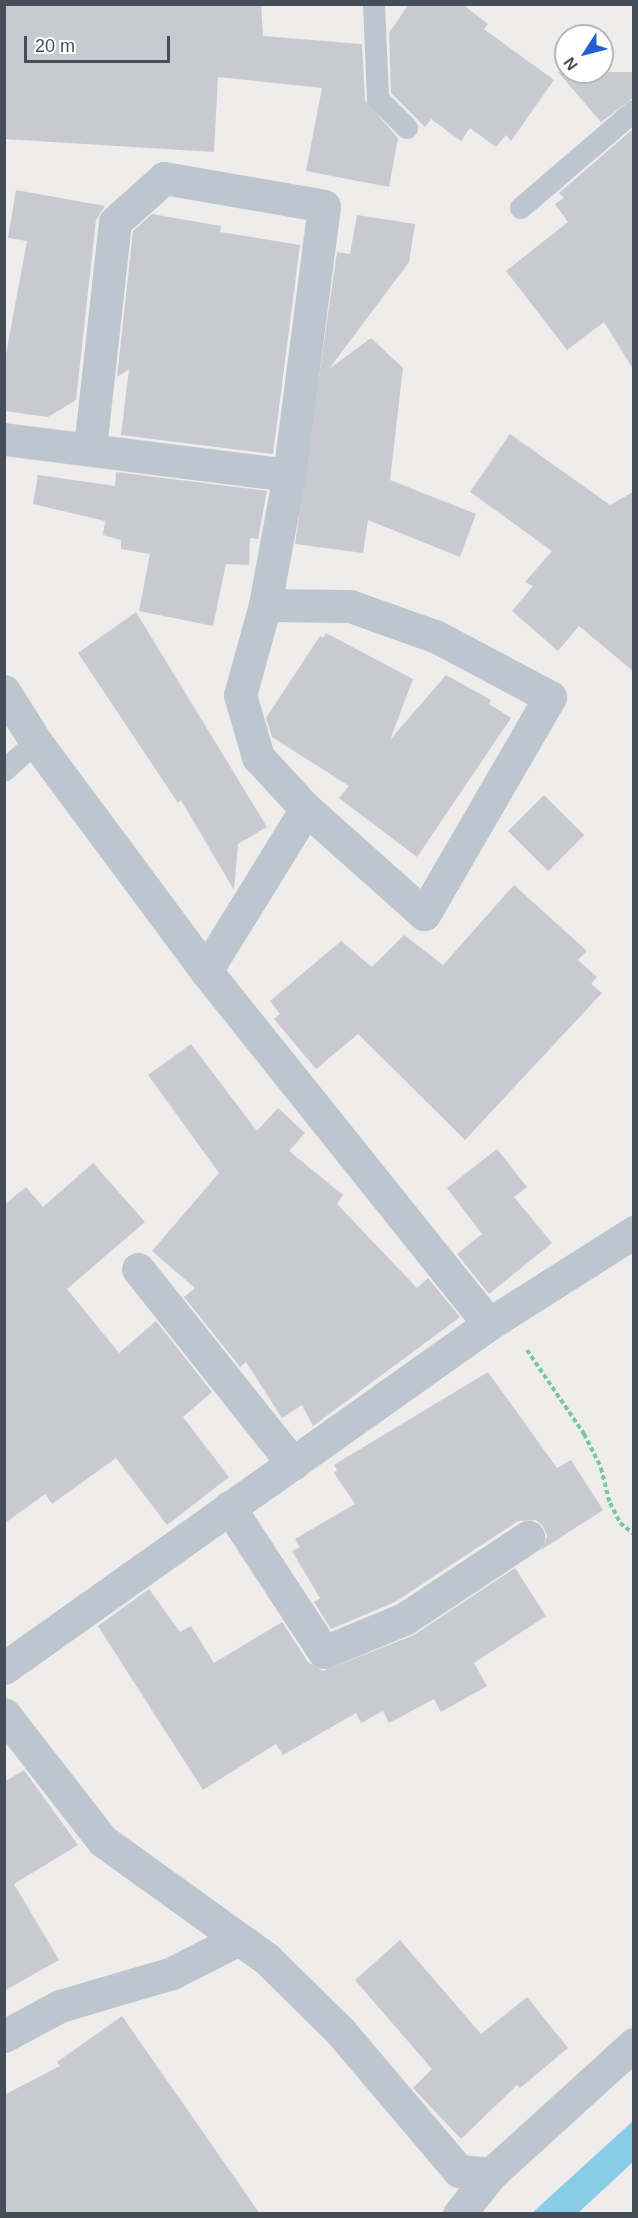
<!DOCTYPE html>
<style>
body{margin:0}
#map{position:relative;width:638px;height:2218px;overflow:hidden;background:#efecec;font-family:Helvetica,sans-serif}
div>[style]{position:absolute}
.water>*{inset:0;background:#8acce7}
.building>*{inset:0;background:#c9cad1;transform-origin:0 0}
.path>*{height:4px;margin-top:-2px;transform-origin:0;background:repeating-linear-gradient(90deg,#75c7a5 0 4.5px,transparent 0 7.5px)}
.lane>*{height:22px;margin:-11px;padding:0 11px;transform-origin:11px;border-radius:11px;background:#bdc5ce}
.street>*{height:33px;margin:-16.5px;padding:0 16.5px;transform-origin:16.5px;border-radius:16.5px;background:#bdc5ce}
span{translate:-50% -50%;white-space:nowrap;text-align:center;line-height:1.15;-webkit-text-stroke:4.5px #fff;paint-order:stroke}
.frame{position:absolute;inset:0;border:6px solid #454e58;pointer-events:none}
.north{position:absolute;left:554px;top:24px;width:60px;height:60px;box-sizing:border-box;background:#fff;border:2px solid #b5b8bc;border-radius:50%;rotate:234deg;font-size:16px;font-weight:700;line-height:24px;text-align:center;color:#454e58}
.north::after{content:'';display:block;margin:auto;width:21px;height:27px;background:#2160d3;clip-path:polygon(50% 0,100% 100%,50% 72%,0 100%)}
.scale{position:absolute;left:24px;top:36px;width:146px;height:27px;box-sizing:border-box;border:3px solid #454e58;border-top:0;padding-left:8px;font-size:18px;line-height:21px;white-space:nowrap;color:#454e58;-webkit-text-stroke:4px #fff;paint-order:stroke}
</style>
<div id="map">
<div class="water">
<div style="clip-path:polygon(633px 2121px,633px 2162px,578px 2213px,532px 2213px)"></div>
</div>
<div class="building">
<div style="clip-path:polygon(4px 4px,261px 4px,263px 36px,362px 44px,365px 100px,398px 138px,389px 187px,306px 171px,322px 88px,218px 77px,214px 152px,4px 139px)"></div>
<div style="clip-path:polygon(409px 4px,462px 4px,488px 24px,484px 29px,554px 80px,511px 141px,506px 135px,496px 147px,470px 128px,461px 141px,431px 119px,425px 127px,391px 93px,389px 33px)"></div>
<div style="clip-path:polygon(558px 72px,633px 72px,633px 98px,601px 122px)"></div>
<div style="clip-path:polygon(633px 129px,633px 369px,604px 322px,567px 350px,506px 271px,568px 222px,555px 204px,564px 198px,559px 193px)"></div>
<div style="clip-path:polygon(16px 190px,105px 206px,96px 220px,76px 400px,48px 417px,4px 411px,4px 365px,27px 241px,8px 238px)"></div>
<div style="clip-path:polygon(152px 214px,221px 226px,220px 232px,300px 245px,273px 454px,121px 435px,129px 369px,117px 377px,133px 231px)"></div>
<div style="clip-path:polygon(357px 215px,415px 224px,409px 262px,329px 369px,371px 338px,403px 368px,390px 480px,476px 514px,460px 557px,368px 520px,363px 553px,295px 544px,337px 252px,350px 254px)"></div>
<div style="clip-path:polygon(510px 434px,610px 505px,633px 492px,633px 671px,579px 626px,558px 651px,512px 611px,533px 586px,525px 582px,552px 551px,470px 492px)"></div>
<div style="clip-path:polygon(116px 472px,267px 491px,258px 539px,250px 538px,249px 565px,226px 564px,213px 626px,139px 611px,150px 554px,121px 549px,121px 540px,103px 535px,105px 521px,33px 504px,38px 475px,115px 486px)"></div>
<div style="clip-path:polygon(136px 612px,267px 827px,238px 844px,234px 890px,181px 800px,178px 803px,78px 653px)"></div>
<div style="clip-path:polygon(326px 633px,413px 679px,390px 740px,446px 675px,491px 700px,489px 704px,511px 718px,417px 857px,339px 798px,349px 786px,272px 737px,266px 718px,320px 636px,323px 638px)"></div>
<div style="left:544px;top:795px;width:57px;height:51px;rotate:45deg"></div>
<div style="clip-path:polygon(514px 885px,587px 951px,578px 960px,597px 977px,591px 984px,602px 993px,465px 1140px,358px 1034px,316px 1069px,274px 1019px,280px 1014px,270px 1001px,341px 941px,372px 967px,404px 935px,443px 965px)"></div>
<div style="clip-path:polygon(191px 1044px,257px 1131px,278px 1108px,305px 1133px,289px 1151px,343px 1195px,337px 1204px,417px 1288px,428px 1278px,460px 1317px,313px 1426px,302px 1405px,282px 1418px,246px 1362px,240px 1367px,184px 1297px,195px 1288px,152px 1251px,219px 1173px,148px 1075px)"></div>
<div style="clip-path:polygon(497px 1149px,527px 1187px,514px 1197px,552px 1243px,489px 1294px,457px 1254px,482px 1234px,447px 1188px)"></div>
<div style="clip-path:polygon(93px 1163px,145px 1222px,67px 1289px,119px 1353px,156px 1321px,212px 1392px,183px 1417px,229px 1477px,167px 1525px,116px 1458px,52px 1504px,45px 1494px,4px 1524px,4px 1205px,26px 1187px,43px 1207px)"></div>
<div style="clip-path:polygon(488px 1372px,557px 1468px,571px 1460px,603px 1510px,541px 1550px,547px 1536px,543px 1526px,536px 1520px,518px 1521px,395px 1602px,331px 1629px,314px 1602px,320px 1598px,292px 1551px,300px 1547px,295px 1539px,355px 1504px,334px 1473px,337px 1470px,334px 1465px)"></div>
<div style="clip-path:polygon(515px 1568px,546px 1616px,474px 1663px,487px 1686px,441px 1712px,434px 1699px,389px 1723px,383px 1711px,361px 1723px,356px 1713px,283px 1755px,276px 1744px,203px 1790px,98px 1626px,149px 1589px,180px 1632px,191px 1626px,214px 1663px,282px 1622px,308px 1662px,323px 1671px,414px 1635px)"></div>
<div style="clip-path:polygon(24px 1770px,78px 1845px,14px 1884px,59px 1960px,4px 1991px,4px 1782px)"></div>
<div style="clip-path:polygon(400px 1940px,481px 2034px,527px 1997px,568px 2048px,520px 2088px,517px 2085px,461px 2139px,413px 2088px,432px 2069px,355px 1980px)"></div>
<div style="clip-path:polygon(122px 2016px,260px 2214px,4px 2214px,4px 2095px,60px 2066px,57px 2062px)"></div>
</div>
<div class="path">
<div style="left:527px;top:1350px;width:102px;rotate:55.8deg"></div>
<div style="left:584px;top:1434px;width:38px;rotate:63deg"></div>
<div style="left:601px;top:1468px;width:36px;rotate:76deg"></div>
<div style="left:610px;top:1503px;width:22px;rotate:63deg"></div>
<div style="left:620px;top:1523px;width:18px;rotate:38deg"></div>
</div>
<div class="lane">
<div style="left:374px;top:4px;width:95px;rotate:87.6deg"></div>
<div style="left:378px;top:99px;width:41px;rotate:45deg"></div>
<div style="left:521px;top:208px;width:149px;rotate:-40.6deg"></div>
<div style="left:4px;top:771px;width:43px;rotate:-42.2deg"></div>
</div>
<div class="street">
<div style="left:4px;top:439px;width:287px;rotate:7.2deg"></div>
<div style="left:289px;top:475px;width:132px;rotate:100.5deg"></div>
<div style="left:265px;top:605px;width:93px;rotate:105.5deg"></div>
<div style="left:240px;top:695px;width:65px;rotate:73.8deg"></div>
<div style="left:258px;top:757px;width:71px;rotate:47.3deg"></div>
<div style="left:306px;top:809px;width:190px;rotate:121.7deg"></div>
<div style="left:90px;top:448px;width:227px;rotate:-83.7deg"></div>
<div style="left:115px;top:222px;width:66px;rotate:-41.9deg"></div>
<div style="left:164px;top:178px;width:162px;rotate:9.9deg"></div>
<div style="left:324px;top:206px;width:271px;rotate:97.4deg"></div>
<div style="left:265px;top:605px;width:85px;rotate:0.7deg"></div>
<div style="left:350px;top:606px;width:92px;rotate:19.6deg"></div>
<div style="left:437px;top:637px;width:128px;rotate:28deg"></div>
<div style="left:550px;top:697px;width:251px;rotate:120.1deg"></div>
<div style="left:424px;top:914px;width:158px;rotate:-138.3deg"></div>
<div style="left:4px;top:691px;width:60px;rotate:57.9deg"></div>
<div style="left:36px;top:742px;width:285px;rotate:53.4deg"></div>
<div style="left:206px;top:971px;width:452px;rotate:51.3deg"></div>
<div style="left:138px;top:1269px;width:249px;rotate:51.5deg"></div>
<div style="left:229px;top:1507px;width:173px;rotate:56.8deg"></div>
<div style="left:324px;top:1652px;width:87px;rotate:-22.4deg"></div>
<div style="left:404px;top:1619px;width:149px;rotate:-33.5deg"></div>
<div style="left:4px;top:1668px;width:595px;rotate:-35.35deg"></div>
<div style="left:489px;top:1324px;width:172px;rotate:-32.4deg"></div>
<div style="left:4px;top:1714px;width:161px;rotate:52.1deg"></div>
<div style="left:103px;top:1841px;width:202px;rotate:35.7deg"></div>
<div style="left:267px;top:1959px;width:104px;rotate:44.6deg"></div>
<div style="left:341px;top:2032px;width:182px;rotate:49.7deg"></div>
<div style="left:459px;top:2171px;width:32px;rotate:5deg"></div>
<div style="left:491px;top:2174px;width:193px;rotate:-42.3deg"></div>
<div style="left:4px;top:2036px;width:64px;rotate:-28.2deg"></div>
<div style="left:60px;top:2006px;width:117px;rotate:-16.4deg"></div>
<div style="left:172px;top:1973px;width:75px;rotate:-26.9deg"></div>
<div style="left:459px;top:2214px;width:51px;rotate:-51.3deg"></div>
</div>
<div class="frame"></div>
<div class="north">N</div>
<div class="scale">20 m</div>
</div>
